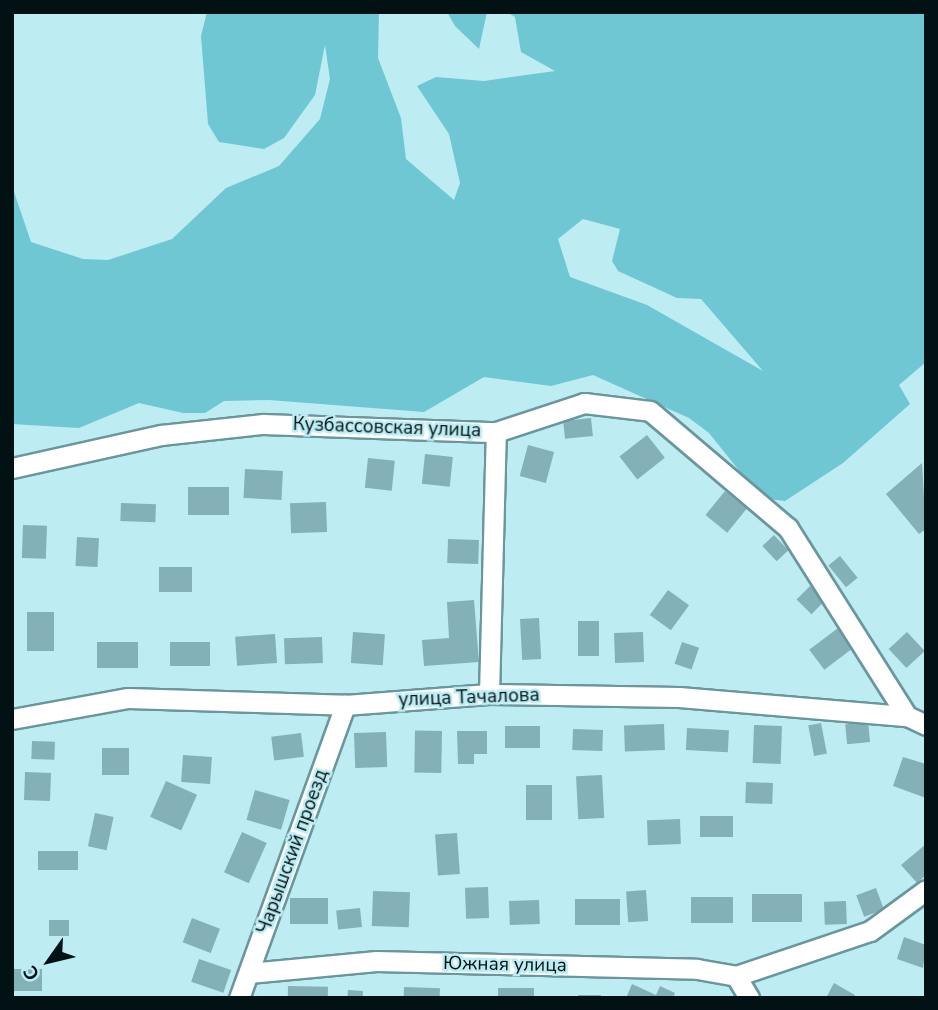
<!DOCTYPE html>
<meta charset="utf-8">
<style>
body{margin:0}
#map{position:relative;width:938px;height:1010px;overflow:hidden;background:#bdecf3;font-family:"Nunito Sans",sans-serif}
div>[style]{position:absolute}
.green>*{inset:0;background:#6fc7d3}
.building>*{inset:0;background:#83b1b7;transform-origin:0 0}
.roads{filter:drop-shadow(2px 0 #6a969c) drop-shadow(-2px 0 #6a969c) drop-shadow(0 2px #6a969c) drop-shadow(0 -2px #6a969c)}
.minor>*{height:19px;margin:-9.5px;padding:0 9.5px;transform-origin:9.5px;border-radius:9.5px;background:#fff}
span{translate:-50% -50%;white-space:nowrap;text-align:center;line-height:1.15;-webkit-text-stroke:5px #bdecf3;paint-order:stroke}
.street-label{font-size:19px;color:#021113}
.frame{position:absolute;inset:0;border:14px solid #021113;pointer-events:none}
.north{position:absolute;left:14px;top:926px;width:70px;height:70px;-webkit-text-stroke:5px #bdecf3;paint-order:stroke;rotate:236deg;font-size:19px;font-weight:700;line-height:28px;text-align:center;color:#021113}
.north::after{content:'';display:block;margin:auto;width:24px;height:32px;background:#021113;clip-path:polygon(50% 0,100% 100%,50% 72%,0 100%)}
</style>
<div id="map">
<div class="green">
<div style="clip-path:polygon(evenodd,207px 12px,379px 12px,378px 58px,401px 118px,406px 159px,454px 200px,460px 183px,449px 134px,417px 86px,436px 77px,484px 81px,555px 71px,521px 52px,515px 17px,507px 12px,926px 12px,926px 362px,899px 385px,910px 404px,843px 463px,785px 501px,761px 498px,709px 433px,689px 418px,593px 375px,551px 386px,484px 377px,424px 412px,269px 400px,224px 401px,205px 413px,183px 413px,139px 403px,79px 428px,12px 424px,12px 186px,31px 242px,83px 259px,108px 260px,172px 239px,226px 188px,279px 166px,320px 119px,330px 79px,325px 45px,315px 95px,284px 138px,264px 149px,219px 142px,208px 124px,201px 36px,207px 12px,583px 219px,620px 229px,612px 261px,618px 271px,677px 298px,701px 299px,763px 371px,647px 305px,570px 277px,558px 239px,583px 219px)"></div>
<div style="clip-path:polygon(447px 12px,487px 12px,479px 49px,455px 26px)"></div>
</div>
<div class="building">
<div style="left:591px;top:418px;width:18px;height:28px;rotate:84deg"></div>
<div style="left:647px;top:435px;width:29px;height:35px;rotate:52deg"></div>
<div style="left:528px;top:445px;width:27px;height:32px;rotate:15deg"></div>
<div style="left:425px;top:454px;width:28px;height:30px;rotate:6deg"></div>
<div style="left:368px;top:458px;width:27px;height:30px;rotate:6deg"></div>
<div style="clip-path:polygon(922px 463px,926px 529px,919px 534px,886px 494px)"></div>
<div style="left:245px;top:469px;width:38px;height:29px;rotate:3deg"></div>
<div style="left:229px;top:487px;width:28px;height:41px;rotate:90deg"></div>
<div style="left:725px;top:491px;width:28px;height:31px;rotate:39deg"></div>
<div style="left:326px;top:502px;width:30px;height:36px;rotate:88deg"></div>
<div style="left:121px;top:503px;width:35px;height:18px;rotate:2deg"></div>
<div style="left:23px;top:525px;width:24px;height:33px;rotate:2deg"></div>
<div style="left:774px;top:535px;width:21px;height:16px;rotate:47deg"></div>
<div style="left:77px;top:537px;width:22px;height:29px;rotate:3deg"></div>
<div style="left:448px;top:539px;width:31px;height:24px;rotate:2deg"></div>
<div style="left:840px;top:556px;width:28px;height:15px;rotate:51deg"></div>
<div style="left:159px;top:567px;width:33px;height:25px"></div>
<div style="left:810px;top:586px;width:21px;height:19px;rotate:45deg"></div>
<div style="left:668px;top:590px;width:26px;height:31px;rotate:36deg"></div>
<div style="clip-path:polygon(474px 600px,479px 662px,424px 666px,422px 640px,449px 638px,447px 602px)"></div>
<div style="left:54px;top:612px;width:39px;height:27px;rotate:90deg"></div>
<div style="left:539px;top:618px;width:41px;height:19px;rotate:87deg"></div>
<div style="left:578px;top:621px;width:21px;height:35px"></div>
<div style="left:842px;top:625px;width:25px;height:41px;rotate:53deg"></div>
<div style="left:353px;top:632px;width:32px;height:31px;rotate:4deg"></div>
<div style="left:643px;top:632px;width:30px;height:29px;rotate:88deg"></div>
<div style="left:907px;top:632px;width:26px;height:25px;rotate:47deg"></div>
<div style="left:275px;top:634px;width:29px;height:40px;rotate:86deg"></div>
<div style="left:322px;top:637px;width:26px;height:38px;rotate:88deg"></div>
<div style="left:138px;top:642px;width:26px;height:41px;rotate:90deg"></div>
<div style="left:170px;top:642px;width:40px;height:24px"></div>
<div style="left:682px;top:642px;width:18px;height:23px;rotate:19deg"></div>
<div style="left:868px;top:722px;width:20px;height:23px;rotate:84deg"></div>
<div style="left:821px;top:723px;width:31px;height:13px;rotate:79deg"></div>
<div style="left:664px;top:724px;width:26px;height:40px;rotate:88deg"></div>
<div style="left:754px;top:725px;width:28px;height:38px;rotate:2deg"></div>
<div style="left:540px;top:726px;width:22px;height:35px;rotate:90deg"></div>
<div style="left:687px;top:728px;width:42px;height:22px;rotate:3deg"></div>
<div style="left:573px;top:729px;width:30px;height:21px;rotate:2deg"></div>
<div style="left:442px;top:731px;width:42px;height:27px;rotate:91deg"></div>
<div style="clip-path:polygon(457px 731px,487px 731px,487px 754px,474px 754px,474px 764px,458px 764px)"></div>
<div style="left:386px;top:732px;width:35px;height:32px;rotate:88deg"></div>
<div style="left:301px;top:733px;width:24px;height:30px;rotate:83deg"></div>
<div style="left:32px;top:741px;width:23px;height:18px;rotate:2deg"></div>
<div style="left:102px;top:748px;width:27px;height:27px"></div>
<div style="left:183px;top:755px;width:29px;height:27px;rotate:4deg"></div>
<div style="clip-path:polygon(903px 757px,926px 764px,926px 798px,893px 786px)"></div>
<div style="left:25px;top:772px;width:26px;height:28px;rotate:2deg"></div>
<div style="left:602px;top:775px;width:43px;height:26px;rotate:87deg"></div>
<div style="left:166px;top:781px;width:34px;height:39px;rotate:24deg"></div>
<div style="left:746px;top:782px;width:27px;height:21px;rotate:2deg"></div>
<div style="left:526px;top:785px;width:26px;height:35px"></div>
<div style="left:255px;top:790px;width:36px;height:31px;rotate:16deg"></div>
<div style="left:95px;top:813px;width:19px;height:34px;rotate:12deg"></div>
<div style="left:700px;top:816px;width:33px;height:21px"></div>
<div style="left:680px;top:819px;width:25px;height:33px;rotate:88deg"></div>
<div style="left:242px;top:832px;width:27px;height:44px;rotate:24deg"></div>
<div style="left:457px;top:833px;width:41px;height:22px;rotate:86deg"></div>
<div style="clip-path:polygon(926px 844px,926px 875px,917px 883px,901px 865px)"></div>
<div style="left:38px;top:851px;width:40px;height:19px"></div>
<div style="left:488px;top:887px;width:31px;height:23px;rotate:88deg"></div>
<div style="left:876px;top:888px;width:23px;height:21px;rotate:70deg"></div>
<div style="left:646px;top:890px;width:31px;height:20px;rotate:86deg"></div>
<div style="left:373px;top:891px;width:37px;height:35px;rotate:2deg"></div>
<div style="left:752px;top:894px;width:50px;height:28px"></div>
<div style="left:691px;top:897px;width:42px;height:26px"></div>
<div style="left:290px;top:898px;width:38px;height:26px"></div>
<div style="left:575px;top:899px;width:45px;height:26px"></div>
<div style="left:539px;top:900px;width:24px;height:30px;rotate:88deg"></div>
<div style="left:846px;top:901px;width:23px;height:22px;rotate:88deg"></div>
<div style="left:360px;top:908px;width:19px;height:24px;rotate:84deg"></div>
<div style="left:192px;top:918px;width:30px;height:26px;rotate:21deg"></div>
<div style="left:49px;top:920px;width:20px;height:16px"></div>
<div style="clip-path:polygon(904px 937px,926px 945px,923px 968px,897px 959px)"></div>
<div style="left:199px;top:959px;width:34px;height:24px;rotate:19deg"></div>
<div style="left:12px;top:969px;width:30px;height:22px"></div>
<div style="clip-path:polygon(834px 983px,855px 995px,853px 998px,826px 998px)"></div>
<div style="clip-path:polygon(632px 984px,656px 995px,660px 986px,675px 993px,673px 998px,626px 998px)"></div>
<div style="left:288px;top:986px;width:40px;height:12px;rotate:1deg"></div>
<div style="left:404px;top:987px;width:36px;height:11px;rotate:2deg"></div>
<div style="left:498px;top:988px;width:36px;height:10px"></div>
<div style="left:348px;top:990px;width:15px;height:8px;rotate:4deg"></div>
<div style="left:578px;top:995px;width:23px;height:3px"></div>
</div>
<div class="roads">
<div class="minor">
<div style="left:12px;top:468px;width:153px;rotate:-12.5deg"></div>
<div style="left:161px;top:435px;width:103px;rotate:-6.2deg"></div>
<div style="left:263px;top:424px;width:233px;rotate:2deg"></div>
<div style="left:496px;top:432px;width:93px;rotate:-18.2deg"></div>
<div style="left:584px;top:403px;width:66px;rotate:6.9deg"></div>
<div style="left:650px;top:411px;width:181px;rotate:40.3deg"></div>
<div style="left:788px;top:528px;width:222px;rotate:57.7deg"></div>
<div style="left:489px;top:694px;width:262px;rotate:-88.5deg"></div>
<div style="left:12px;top:719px;width:118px;rotate:-10.3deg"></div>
<div style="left:128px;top:698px;width:217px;rotate:1.8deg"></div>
<div style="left:345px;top:705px;width:144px;rotate:-4.4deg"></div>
<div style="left:489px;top:694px;width:190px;rotate:0.9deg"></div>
<div style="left:679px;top:697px;width:229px;rotate:4.8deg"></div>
<div style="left:907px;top:716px;width:21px;rotate:25deg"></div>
<div style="left:249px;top:973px;width:128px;rotate:-5.4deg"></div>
<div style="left:376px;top:961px;width:321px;rotate:1.4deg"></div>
<div style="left:697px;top:969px;width:40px;rotate:10deg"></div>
<div style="left:736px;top:976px;width:26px;rotate:59deg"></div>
<div style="left:736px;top:976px;width:141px;rotate:-18.6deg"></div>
<div style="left:870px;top:931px;width:69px;rotate:-36.2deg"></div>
<div style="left:239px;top:998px;width:312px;rotate:-70.1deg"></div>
</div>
</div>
<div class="street-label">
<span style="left:387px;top:428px;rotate:2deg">Кузбассовская улица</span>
<span style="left:469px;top:698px;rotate:-2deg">улица Тачалова</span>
<span style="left:293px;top:852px;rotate:-70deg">Чарышский проезд</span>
<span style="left:505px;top:965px;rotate:1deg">Южная улица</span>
</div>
<div class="frame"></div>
<div class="north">С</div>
</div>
